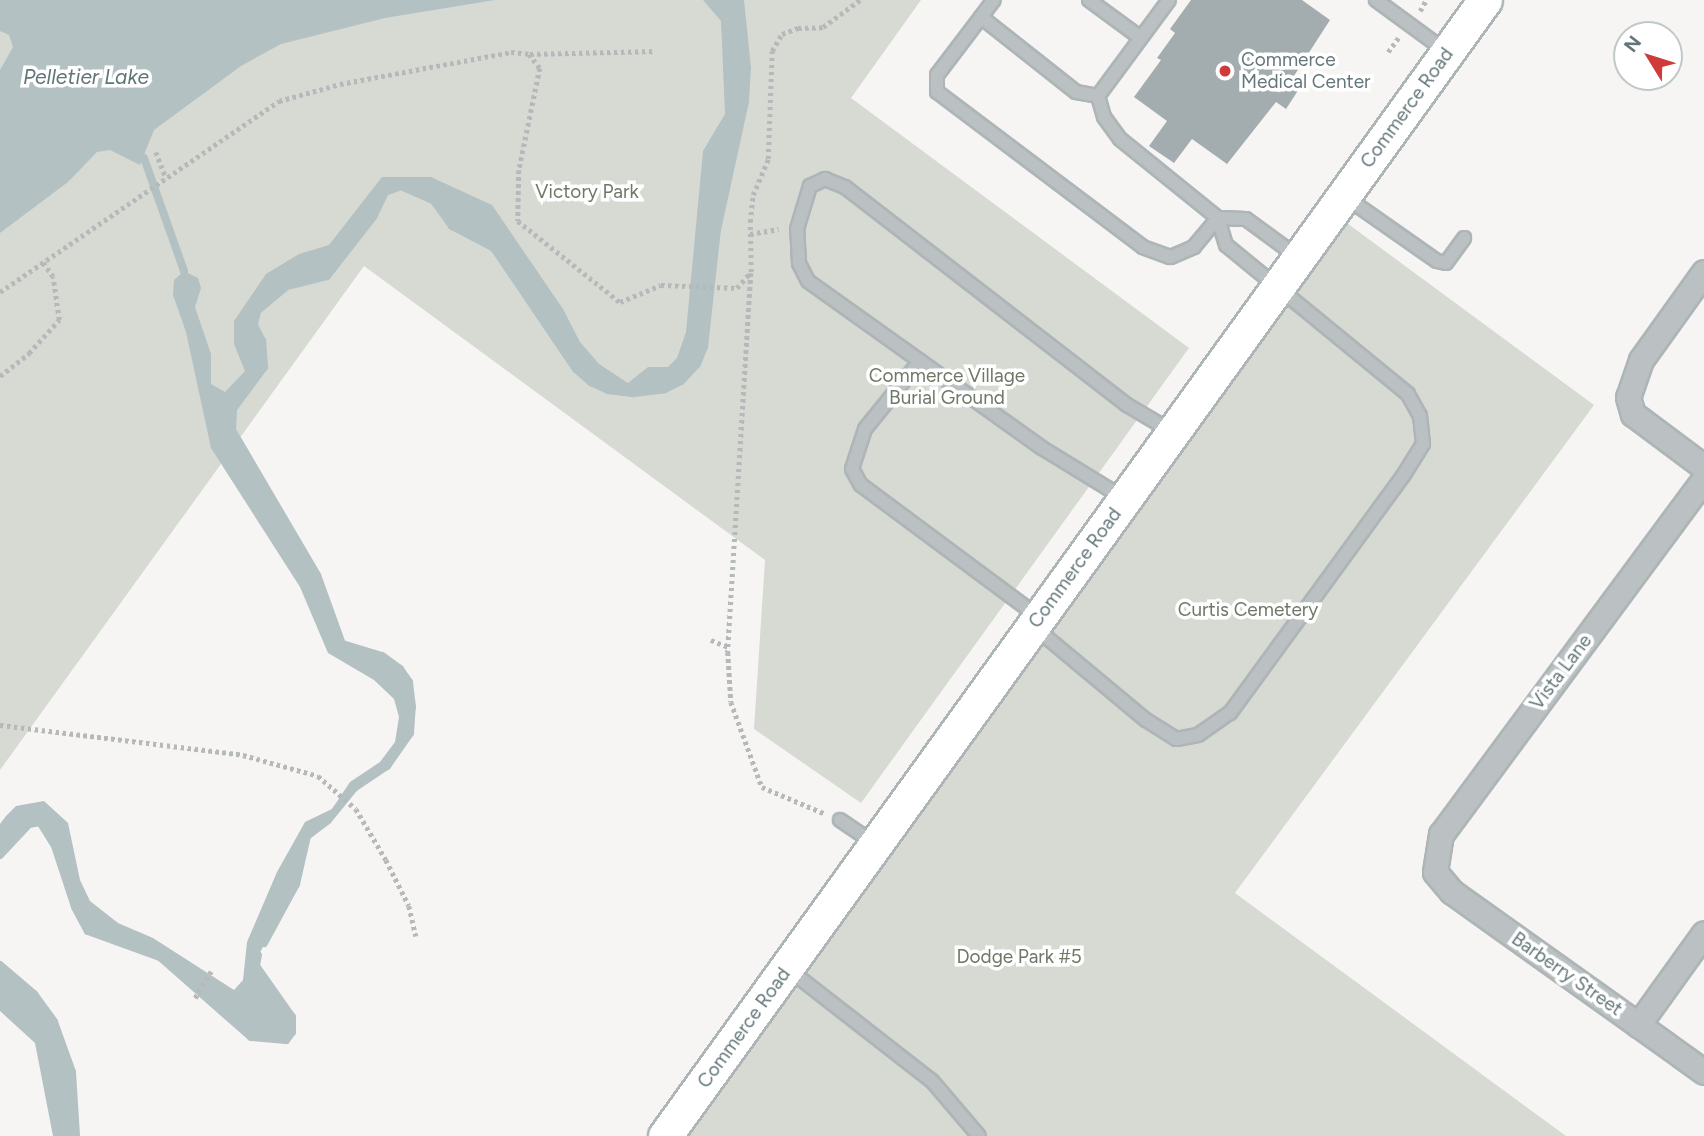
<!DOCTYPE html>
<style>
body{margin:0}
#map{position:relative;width:1704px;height:1136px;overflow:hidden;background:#f6f5f3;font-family:Figtree,sans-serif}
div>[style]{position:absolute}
.green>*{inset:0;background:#d7dad3}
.water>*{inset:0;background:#b3c1c2}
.stream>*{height:8px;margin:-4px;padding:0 4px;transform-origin:4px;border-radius:4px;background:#b3c1c2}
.building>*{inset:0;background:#a3adaf}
.path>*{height:4.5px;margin-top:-2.25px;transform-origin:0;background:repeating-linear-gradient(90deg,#b5b9ba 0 3.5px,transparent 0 7px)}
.roads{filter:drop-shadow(2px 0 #adb5b7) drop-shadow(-2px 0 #adb5b7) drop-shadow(0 2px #adb5b7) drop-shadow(0 -2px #adb5b7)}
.service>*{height:12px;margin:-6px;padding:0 6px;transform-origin:6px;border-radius:6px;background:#bbc0c2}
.minor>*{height:23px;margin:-11.5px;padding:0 11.5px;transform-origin:11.5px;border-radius:11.5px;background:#bbc0c2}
.secondary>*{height:33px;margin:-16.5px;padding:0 16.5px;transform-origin:16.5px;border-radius:16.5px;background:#fff}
.dots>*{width:19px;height:19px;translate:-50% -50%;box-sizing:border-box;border:4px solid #fff;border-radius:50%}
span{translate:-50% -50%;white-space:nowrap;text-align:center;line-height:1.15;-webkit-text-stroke:7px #fff;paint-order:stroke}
.poi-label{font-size:19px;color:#64767a}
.left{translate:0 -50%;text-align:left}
.street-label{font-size:19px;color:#64767a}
.park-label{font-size:19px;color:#6e7866}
.water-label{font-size:21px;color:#5f7576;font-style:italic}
.north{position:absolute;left:1613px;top:21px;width:70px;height:70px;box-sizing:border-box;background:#fff;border:2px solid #c1c8ca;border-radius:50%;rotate:308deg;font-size:19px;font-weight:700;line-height:28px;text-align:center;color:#64767a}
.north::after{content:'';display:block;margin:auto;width:24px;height:32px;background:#cf3b3a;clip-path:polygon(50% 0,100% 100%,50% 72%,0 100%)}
</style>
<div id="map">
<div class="green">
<div style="clip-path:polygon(0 0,921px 0,851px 98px,1189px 348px,861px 803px,754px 729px,765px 560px,364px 266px,0 770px)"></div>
<div style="clip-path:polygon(1340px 218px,1594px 405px,1235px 893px,1566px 1136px,670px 1136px)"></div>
</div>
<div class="water">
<div style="clip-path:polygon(0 0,495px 0,385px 18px,281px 44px,241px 66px,154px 130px,140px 165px,110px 150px,97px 152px,68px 182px,0 233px,0 70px,13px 47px,9px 35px,0 31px)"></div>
<div style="clip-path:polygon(703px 0,740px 0,747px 68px,745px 102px,708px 282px,704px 347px,697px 364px,681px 381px,665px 389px,634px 393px,608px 390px,591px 382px,576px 369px,494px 248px,452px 226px,434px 201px,401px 186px,385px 192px,373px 217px,327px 276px,287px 286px,257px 311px,254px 325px,262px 341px,264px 367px,233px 409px,232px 430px,317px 575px,341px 644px,382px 656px,400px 669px,409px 682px,412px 707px,410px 733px,387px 766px,354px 788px,328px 820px,307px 836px,296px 884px,255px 962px,292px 1017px,292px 1032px,286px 1040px,251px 1037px,160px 957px,88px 931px,75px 907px,55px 846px,40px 822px,28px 824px,0 855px,0 824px,6px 816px,16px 806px,44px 801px,68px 823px,80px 880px,90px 901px,118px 923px,153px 938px,234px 990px,243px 980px,247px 942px,277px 872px,305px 822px,332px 809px,350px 782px,380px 762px,395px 742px,399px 717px,394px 699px,374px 680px,328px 653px,300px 587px,211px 448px,186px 332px,173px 295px,174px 280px,184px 271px,198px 278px,201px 288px,195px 307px,211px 354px,211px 384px,225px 392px,245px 371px,234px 344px,234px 321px,266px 274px,299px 254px,329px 245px,382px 177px,431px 177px,492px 205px,563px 309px,580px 342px,599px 364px,628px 383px,648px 367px,668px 367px,677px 358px,686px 332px,703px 151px,725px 114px,721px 21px)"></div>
<div style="clip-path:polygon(0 965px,34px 994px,54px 1022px,72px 1072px,76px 1136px,53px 1136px,35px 1043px,0 1011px)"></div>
</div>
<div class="stream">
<div style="left:144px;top:158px;width:120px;rotate:70.5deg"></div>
<div style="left:0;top:855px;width:42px;rotate:-46.9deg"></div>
<div style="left:29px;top:824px;width:11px;rotate:-10deg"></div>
<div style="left:40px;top:822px;width:28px;rotate:58deg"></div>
<div style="left:55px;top:846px;width:64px;rotate:71.8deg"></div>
<div style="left:75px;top:907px;width:27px;rotate:62deg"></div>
<div style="left:88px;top:931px;width:77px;rotate:19.9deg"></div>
<div style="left:160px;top:957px;width:121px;rotate:41.3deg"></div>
<div style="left:251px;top:1037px;width:35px;rotate:5deg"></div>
<div style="left:286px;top:1040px;width:10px;rotate:-53deg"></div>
<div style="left:292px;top:1032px;width:15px;rotate:-90deg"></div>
<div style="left:292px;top:1017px;width:62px;rotate:-125.2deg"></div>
<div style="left:256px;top:966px;width:11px;rotate:-80deg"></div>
<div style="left:264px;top:943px;width:67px;rotate:-61.5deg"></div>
<div style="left:296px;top:884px;width:49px;rotate:-77.1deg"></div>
<div style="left:307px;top:836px;width:26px;rotate:-37deg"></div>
<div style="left:328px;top:820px;width:41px;rotate:-50.9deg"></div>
<div style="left:354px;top:788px;width:40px;rotate:-34deg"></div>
<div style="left:387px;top:766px;width:40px;rotate:-55.1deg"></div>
<div style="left:410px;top:733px;width:26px;rotate:-86deg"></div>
<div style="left:412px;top:707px;width:25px;rotate:-97deg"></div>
<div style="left:409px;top:682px;width:16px;rotate:-125deg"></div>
<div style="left:400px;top:669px;width:22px;rotate:-144deg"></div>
<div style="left:382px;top:656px;width:42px;rotate:-163.3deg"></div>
<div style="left:342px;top:644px;width:73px;rotate:-109.9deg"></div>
<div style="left:317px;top:575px;width:168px;rotate:-120.4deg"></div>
<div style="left:232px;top:430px;width:21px;rotate:-87deg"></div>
<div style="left:233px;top:409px;width:52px;rotate:-53.6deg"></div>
<div style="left:264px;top:367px;width:26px;rotate:-94deg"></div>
<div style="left:262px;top:341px;width:18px;rotate:-117deg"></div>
<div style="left:254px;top:325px;width:14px;rotate:-78deg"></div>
<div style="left:257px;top:311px;width:39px;rotate:-40deg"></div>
<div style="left:287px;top:286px;width:41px;rotate:-14deg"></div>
<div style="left:327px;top:276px;width:75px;rotate:-52.1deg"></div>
<div style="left:373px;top:217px;width:28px;rotate:-64deg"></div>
<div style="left:385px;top:192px;width:17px;rotate:-21deg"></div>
<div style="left:401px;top:186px;width:36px;rotate:24deg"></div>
<div style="left:434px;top:201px;width:31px;rotate:54deg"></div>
<div style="left:452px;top:226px;width:47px;rotate:27.6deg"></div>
<div style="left:494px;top:248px;width:146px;rotate:55.9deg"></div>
<div style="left:576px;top:369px;width:20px;rotate:41deg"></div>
<div style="left:591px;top:382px;width:19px;rotate:25deg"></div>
<div style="left:608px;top:390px;width:26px;rotate:7deg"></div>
<div style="left:634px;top:393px;width:31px;rotate:-7deg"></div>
<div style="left:665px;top:389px;width:18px;rotate:-27deg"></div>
<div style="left:681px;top:381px;width:23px;rotate:-47deg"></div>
<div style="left:697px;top:364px;width:18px;rotate:-68deg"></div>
<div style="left:704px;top:347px;width:118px;rotate:-83.7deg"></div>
<div style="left:717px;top:230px;width:131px;rotate:-77.7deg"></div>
<div style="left:745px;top:102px;width:34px;rotate:-87deg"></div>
<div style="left:747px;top:68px;width:68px;rotate:-95.9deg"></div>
<div style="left:0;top:965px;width:45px;rotate:40.5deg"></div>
<div style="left:34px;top:994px;width:34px;rotate:54deg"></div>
<div style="left:54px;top:1022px;width:53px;rotate:70.2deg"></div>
<div style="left:72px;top:1072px;width:64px;rotate:86.4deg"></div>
</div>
<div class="building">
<div style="clip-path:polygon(1191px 0,1302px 0,1330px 20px,1290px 82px,1299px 89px,1286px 109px,1276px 102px,1227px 164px,1192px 139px,1174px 163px,1149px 146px,1167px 121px,1134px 97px,1161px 60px,1157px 58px,1175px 33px,1170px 29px)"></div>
</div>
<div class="path">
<div style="left:1420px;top:11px;width:13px;rotate:-61deg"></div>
<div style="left:1388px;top:52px;width:19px;rotate:-54deg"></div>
<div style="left:530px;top:54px;width:126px;rotate:-1.4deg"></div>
<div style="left:156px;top:152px;width:26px;rotate:69deg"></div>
<div style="left:750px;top:234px;width:29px;rotate:-10deg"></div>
<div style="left:751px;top:273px;width:380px;rotate:93.5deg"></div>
<div style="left:728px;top:652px;width:50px;rotate:86.6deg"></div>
<div style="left:731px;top:702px;width:90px;rotate:70deg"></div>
<div style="left:762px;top:787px;width:69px;rotate:22.9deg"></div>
<div style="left:0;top:292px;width:338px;rotate:-34.4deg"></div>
<div style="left:279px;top:101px;width:63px;rotate:-15.6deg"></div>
<div style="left:340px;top:84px;width:174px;rotate:-10.6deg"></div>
<div style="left:511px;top:52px;width:18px;rotate:6deg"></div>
<div style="left:529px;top:54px;width:18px;rotate:52deg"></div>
<div style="left:540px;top:68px;width:104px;rotate:101.6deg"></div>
<div style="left:519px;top:170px;width:51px;rotate:91.1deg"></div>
<div style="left:518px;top:221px;width:130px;rotate:38.5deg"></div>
<div style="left:620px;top:302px;width:44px;rotate:-22.5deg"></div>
<div style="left:661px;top:285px;width:76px;rotate:2.3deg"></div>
<div style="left:737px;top:288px;width:21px;rotate:-49deg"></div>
<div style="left:751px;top:272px;width:50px;rotate:-91.1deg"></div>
<div style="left:750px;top:222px;width:27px;rotate:-84deg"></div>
<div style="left:753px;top:195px;width:39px;rotate:-67deg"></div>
<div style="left:768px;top:159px;width:108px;rotate:-87.9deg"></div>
<div style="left:772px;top:51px;width:20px;rotate:-60deg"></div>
<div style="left:782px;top:34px;width:17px;rotate:-21deg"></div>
<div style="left:798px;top:28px;width:25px;rotate:-2deg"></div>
<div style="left:823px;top:27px;width:46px;rotate:-36.1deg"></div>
<div style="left:0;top:376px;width:37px;rotate:-38deg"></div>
<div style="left:29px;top:353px;width:45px;rotate:-47.7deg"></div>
<div style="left:59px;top:320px;width:43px;rotate:-97.9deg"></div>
<div style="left:53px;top:277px;width:19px;rotate:-125deg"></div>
<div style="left:711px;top:640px;width:18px;rotate:22deg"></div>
<div style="left:0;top:725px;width:245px;rotate:7deg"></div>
<div style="left:243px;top:755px;width:78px;rotate:15.6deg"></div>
<div style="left:318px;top:776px;width:50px;rotate:41deg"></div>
<div style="left:356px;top:809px;width:59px;rotate:59.5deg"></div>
<div style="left:386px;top:860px;width:51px;rotate:63.4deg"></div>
<div style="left:409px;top:906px;width:31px;rotate:77deg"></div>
<div style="left:195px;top:998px;width:31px;rotate:-59deg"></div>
</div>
<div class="roads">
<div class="service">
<div style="left:1089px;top:0;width:64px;rotate:36.2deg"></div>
<div style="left:1376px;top:0;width:88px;rotate:36.2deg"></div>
<div style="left:981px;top:17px;width:121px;rotate:38.3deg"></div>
<div style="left:1076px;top:92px;width:22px;rotate:10deg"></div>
<div style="left:1098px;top:96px;width:22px;rotate:74deg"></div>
<div style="left:1104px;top:117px;width:27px;rotate:54deg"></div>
<div style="left:1120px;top:139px;width:126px;rotate:38.9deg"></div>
<div style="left:1218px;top:218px;width:38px;rotate:130deg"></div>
<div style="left:1194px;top:247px;width:26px;rotate:157deg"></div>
<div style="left:1170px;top:257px;width:29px;rotate:-160deg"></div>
<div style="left:1143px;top:247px;width:258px;rotate:-143deg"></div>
<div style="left:937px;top:92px;width:17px;rotate:-90deg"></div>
<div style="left:937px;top:75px;width:73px;rotate:-52.8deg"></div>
<div style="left:981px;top:17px;width:21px;rotate:-53deg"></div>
<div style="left:1098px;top:96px;width:119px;rotate:-53.5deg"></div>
<div style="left:1344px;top:196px;width:113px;rotate:35deg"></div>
<div style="left:1437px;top:261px;width:9px;rotate:13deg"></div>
<div style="left:1446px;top:263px;width:31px;rotate:-54deg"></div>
<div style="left:920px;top:361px;width:87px;rotate:129deg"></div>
<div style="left:865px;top:429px;width:42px;rotate:108deg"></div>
<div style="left:852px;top:469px;width:18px;rotate:61deg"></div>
<div style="left:861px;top:485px;width:222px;rotate:36.6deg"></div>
<div style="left:1122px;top:497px;width:94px;rotate:-148.5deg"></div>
<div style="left:1042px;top:448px;width:287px;rotate:-144.5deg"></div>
<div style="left:808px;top:281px;width:20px;rotate:-117deg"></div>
<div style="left:799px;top:263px;width:34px;rotate:-93deg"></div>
<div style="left:797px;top:229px;width:45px;rotate:-73.2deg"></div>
<div style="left:810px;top:186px;width:17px;rotate:-25deg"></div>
<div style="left:825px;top:179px;width:22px;rotate:22deg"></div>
<div style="left:845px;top:187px;width:356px;rotate:37.7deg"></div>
<div style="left:1127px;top:405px;width:51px;rotate:30.6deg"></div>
<div style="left:1033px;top:626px;width:147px;rotate:39.8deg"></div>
<div style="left:1146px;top:720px;width:36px;rotate:32deg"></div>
<div style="left:1177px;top:739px;width:21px;rotate:-11deg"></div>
<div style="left:1198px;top:735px;width:39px;rotate:-35deg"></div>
<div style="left:1230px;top:713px;width:293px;rotate:-53.9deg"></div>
<div style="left:1403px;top:476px;width:38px;rotate:-58deg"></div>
<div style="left:1423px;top:444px;width:28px;rotate:-96deg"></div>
<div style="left:1420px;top:416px;width:25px;rotate:-119deg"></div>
<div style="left:1408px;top:394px;width:235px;rotate:-140.7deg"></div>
<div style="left:1226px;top:245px;width:28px;rotate:-107deg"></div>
<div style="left:1218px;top:218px;width:28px;rotate:2deg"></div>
<div style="left:1246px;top:219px;width:64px;rotate:36.2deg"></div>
<div style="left:840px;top:820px;width:41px;rotate:34.1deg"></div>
<div style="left:788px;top:969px;width:182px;rotate:37.9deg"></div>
<div style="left:932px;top:1081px;width:72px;rotate:49.5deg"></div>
</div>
<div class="minor">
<div style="left:1704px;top:272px;width:108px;rotate:125.6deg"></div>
<div style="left:1641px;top:360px;width:39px;rotate:109deg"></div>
<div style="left:1628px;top:397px;width:18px;rotate:74deg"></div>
<div style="left:1633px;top:414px;width:89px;rotate:36.7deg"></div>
<div style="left:1704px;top:479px;width:442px;rotate:126.5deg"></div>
<div style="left:1441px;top:834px;width:38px;rotate:99deg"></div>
<div style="left:1435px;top:872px;width:26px;rotate:50deg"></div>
<div style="left:1452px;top:892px;width:310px;rotate:35.5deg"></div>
<div style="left:1638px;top:1025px;width:113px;rotate:-54.3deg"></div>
</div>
<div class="secondary">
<div style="left:665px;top:1136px;width:1401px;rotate:-54.18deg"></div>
</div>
</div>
<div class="dots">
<div style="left:1225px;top:71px;background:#cf3b3a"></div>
</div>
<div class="poi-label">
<span class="left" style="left:1241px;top:71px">Commerce<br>Medical Center</span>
</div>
<div class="street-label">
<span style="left:1407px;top:108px;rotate:-54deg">Commerce Road</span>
<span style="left:1075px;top:568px;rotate:-54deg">Commerce Road</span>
<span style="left:1561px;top:672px;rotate:-53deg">Vista Lane</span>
<span style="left:1567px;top:974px;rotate:35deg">Barberry Street</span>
<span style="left:744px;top:1028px;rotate:-54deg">Commerce Road</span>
</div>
<div class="park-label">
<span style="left:587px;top:192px">Victory Park</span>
<span style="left:947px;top:387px">Commerce Village<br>Burial Ground</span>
<span style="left:1248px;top:610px">Curtis Cemetery</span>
<span style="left:1019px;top:957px">Dodge Park #5</span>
</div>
<div class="water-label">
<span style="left:86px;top:77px">Pelletier Lake</span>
</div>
<div class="north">N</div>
</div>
